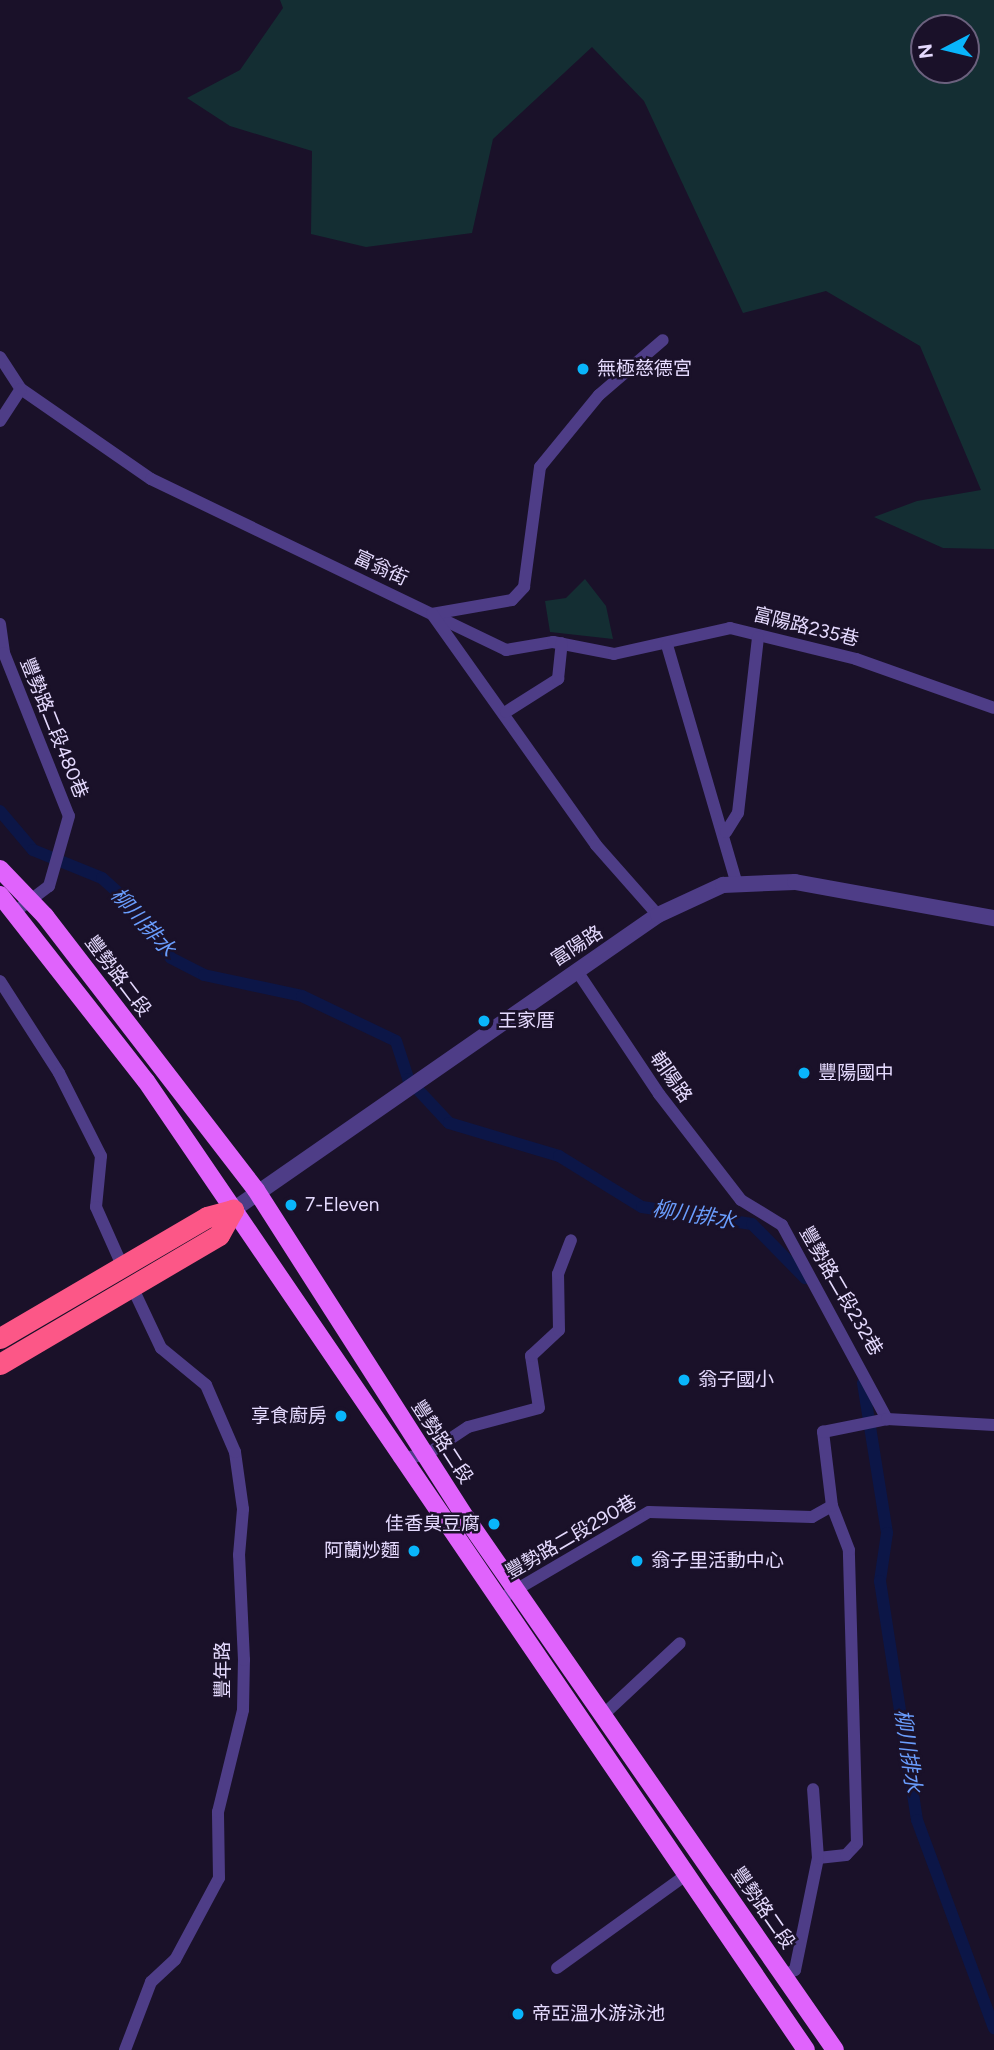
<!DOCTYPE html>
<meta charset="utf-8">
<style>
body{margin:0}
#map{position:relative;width:994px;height:2050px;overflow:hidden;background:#1a1129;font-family:Figtree,"Noto Sans TC",sans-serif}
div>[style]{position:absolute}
.green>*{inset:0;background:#142e33}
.canal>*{height:12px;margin:-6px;padding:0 6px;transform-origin:6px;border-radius:6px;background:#0c1647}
.minor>*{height:12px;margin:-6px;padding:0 6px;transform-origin:6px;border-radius:6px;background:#4e3d87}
.tertiary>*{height:16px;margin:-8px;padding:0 8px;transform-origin:8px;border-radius:8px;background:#4e3d87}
.primary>*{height:18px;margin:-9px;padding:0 9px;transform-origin:9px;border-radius:9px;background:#e063fc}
.motorway>*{height:21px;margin:-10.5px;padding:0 10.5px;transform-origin:10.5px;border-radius:10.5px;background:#fc5787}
.dots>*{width:19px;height:19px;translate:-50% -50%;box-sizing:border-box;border:4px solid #1a1129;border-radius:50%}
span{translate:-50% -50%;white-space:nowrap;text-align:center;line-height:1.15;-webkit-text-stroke:5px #1a1129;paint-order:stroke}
.poi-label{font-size:19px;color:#e5dafe}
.left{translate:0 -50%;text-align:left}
.right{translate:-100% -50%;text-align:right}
.street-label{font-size:19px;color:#e5dafe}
.water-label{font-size:21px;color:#6a9dfd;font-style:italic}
.north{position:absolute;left:910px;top:14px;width:70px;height:70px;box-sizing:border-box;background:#1a1129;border:2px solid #6b617e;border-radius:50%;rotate:263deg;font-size:19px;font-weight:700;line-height:28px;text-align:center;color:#e5dafe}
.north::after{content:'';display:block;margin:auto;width:24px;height:32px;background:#09b5fb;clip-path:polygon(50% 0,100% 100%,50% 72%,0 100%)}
</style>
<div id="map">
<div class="green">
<div style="clip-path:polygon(evenodd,280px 0,994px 0,994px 549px,943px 548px,874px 517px,917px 501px,981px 490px,920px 346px,826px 291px,743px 313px,644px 101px,592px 47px,493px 139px,472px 233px,366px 247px,311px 234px,312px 151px,230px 126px,187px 98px,240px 70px,283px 8px,280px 0,966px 28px,966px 70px,924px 70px,924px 28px,966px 28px)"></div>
<div style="clip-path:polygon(585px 579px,606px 606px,613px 639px,550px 632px,545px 601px,566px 598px)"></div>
</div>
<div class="canal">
<div style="left:0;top:811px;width:51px;rotate:49.8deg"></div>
<div style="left:33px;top:850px;width:74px;rotate:22.1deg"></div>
<div style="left:102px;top:878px;width:43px;rotate:42.2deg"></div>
<div style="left:134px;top:907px;width:63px;rotate:54deg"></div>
<div style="left:171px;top:958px;width:37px;rotate:27deg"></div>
<div style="left:204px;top:975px;width:100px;rotate:12.1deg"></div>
<div style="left:302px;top:996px;width:104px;rotate:25.6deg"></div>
<div style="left:396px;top:1041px;width:40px;rotate:72deg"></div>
<div style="left:408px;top:1079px;width:60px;rotate:47deg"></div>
<div style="left:449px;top:1123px;width:115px;rotate:16.7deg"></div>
<div style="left:559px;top:1156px;width:97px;rotate:31.6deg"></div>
<div style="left:642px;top:1207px;width:111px;rotate:8.8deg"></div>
<div style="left:752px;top:1224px;width:76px;rotate:45.5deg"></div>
<div style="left:863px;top:1383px;width:152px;rotate:80.9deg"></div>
<div style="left:887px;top:1533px;width:49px;rotate:98.3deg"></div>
<div style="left:880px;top:1581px;width:242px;rotate:81.2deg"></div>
<div style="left:917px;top:1820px;width:222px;rotate:69.7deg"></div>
</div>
<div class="minor">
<div style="left:0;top:357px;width:38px;rotate:57deg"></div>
<div style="left:21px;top:389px;width:158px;rotate:34.7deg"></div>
<div style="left:151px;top:479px;width:394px;rotate:25.7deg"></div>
<div style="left:506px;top:650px;width:48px;rotate:-9.7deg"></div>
<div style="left:553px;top:642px;width:62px;rotate:11.1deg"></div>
<div style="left:614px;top:654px;width:119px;rotate:-12.6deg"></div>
<div style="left:730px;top:628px;width:130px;rotate:13.8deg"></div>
<div style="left:856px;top:659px;width:146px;rotate:19.5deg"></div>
<div style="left:0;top:421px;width:38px;rotate:-57deg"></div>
<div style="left:432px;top:614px;width:81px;rotate:-9.9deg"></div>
<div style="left:512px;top:600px;width:18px;rotate:-47deg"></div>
<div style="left:524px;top:587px;width:121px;rotate:-82.4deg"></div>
<div style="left:540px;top:467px;width:93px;rotate:-50.7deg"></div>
<div style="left:599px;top:395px;width:84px;rotate:-40.7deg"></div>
<div style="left:432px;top:614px;width:283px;rotate:54.6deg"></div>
<div style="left:596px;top:845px;width:94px;rotate:48.5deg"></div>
<div style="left:0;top:624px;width:29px;rotate:82deg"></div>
<div style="left:4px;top:653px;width:175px;rotate:68.3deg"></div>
<div style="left:69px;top:816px;width:73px;rotate:105.9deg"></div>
<div style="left:49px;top:886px;width:41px;rotate:142.9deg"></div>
<div style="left:667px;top:645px;width:246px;rotate:73.7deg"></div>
<div style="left:506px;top:712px;width:62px;rotate:-32.4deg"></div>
<div style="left:558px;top:679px;width:36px;rotate:-84deg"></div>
<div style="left:726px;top:832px;width:22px;rotate:-58deg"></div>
<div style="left:738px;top:813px;width:177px;rotate:-83.5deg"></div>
<div style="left:577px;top:971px;width:148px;rotate:56.3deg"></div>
<div style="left:659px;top:1094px;width:134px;rotate:52.3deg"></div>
<div style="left:741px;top:1200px;width:48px;rotate:31.4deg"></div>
<div style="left:782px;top:1225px;width:221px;rotate:61.6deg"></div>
<div style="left:0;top:981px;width:109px;rotate:57.3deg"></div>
<div style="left:59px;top:1073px;width:93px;rotate:63.2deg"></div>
<div style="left:101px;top:1156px;width:51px;rotate:95.6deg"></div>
<div style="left:96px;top:1207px;width:59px;rotate:66deg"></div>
<div style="left:399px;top:1458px;width:27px;rotate:-6deg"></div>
<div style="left:426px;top:1455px;width:50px;rotate:-33.7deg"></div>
<div style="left:468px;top:1427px;width:73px;rotate:-15deg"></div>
<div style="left:539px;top:1408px;width:53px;rotate:-98.7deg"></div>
<div style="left:531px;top:1356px;width:38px;rotate:-43deg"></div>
<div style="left:559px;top:1330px;width:56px;rotate:-91deg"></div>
<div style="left:558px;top:1274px;width:36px;rotate:-69deg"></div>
<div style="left:497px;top:1601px;width:176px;rotate:-30.4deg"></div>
<div style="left:649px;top:1512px;width:163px;rotate:1.8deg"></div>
<div style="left:812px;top:1517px;width:23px;rotate:-29deg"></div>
<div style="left:603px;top:1715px;width:105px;rotate:-43.1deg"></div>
<div style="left:818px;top:1858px;width:28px;rotate:-6deg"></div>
<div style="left:846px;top:1855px;width:16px;rotate:-47deg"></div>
<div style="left:857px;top:1843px;width:293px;rotate:-91.6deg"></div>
<div style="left:849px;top:1550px;width:47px;rotate:-111.1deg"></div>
<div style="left:832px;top:1506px;width:75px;rotate:-96.9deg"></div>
<div style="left:823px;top:1432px;width:65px;rotate:-11.5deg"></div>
<div style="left:887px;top:1419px;width:107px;rotate:3.2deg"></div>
<div style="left:557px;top:1968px;width:159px;rotate:-35.8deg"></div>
<div style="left:784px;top:1975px;width:12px;rotate:-24deg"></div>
<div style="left:795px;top:1970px;width:114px;rotate:-78.4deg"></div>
<div style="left:818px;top:1858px;width:69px;rotate:-94.1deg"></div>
<div style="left:125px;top:2050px;width:73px;rotate:-69.1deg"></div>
<div style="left:151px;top:1982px;width:33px;rotate:-43deg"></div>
<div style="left:175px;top:1960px;width:93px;rotate:-61.8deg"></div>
<div style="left:219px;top:1878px;width:66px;rotate:-90.9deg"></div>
<div style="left:218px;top:1812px;width:105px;rotate:-76.2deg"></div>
<div style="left:243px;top:1710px;width:50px;rotate:-88.9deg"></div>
<div style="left:244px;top:1660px;width:105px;rotate:-92.7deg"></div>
<div style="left:239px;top:1555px;width:46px;rotate:-85deg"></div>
<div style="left:243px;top:1509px;width:58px;rotate:-98deg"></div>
<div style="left:235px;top:1452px;width:73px;rotate:-113.4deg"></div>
<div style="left:206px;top:1385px;width:58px;rotate:-140.6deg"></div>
<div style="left:161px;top:1348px;width:59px;rotate:-115.3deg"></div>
</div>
<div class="tertiary">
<div style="left:233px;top:1210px;width:517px;rotate:-34.77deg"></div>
<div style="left:658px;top:915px;width:72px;rotate:-24.8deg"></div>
<div style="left:723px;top:885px;width:72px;rotate:-2.4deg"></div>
<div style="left:795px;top:882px;width:202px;rotate:10.3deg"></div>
</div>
<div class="primary">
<div style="left:0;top:869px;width:65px;rotate:46.2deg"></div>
<div style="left:45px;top:916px;width:346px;rotate:52.4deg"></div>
<div style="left:256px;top:1190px;width:389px;rotate:57.4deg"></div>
<div style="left:466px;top:1518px;width:647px;rotate:55.25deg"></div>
<div style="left:0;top:895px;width:236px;rotate:51.9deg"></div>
<div style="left:146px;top:1081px;width:1172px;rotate:55.74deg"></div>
</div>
<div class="motorway">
<div style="left:0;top:1338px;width:240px;rotate:-30.3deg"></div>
<div style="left:207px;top:1217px;width:27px;rotate:-15deg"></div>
<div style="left:0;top:1364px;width:254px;rotate:-30.5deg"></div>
<div style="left:219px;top:1235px;width:29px;rotate:-61deg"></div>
</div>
<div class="dots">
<div style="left:583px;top:369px;background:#09b5fb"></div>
<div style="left:484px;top:1021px;background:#09b5fb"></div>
<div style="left:804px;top:1073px;background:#09b5fb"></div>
<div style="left:291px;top:1205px;background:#09b5fb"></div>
<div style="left:684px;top:1380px;background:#09b5fb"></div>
<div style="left:341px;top:1416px;background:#09b5fb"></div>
<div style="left:494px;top:1524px;background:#09b5fb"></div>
<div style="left:414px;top:1551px;background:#09b5fb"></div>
<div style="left:637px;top:1561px;background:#09b5fb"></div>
<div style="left:518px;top:2014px;background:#09b5fb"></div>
</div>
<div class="poi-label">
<span class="left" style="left:597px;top:369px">無極慈德宮</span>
<span class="left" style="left:498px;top:1021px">王家厝</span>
<span class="left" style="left:818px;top:1073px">豐陽國中</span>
<span class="left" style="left:305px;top:1205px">7-Eleven</span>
<span class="left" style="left:698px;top:1380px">翁子國小</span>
<span class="right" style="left:327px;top:1416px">享食廚房</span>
<span class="right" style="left:480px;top:1524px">佳香臭豆腐</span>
<span class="right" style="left:400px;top:1551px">阿蘭炒麵</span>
<span class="left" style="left:651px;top:1561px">翁子里活動中心</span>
<span class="left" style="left:532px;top:2014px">帝亞溫水游泳池</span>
</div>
<div class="street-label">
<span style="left:381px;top:568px;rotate:25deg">富翁街</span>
<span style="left:806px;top:627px;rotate:14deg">富陽路235巷</span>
<span style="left:54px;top:728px;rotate:68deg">豐勢路二段480巷</span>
<span style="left:577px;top:946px;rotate:-33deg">富陽路</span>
<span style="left:118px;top:976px;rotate:53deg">豐勢路二段</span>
<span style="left:671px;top:1077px;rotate:55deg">朝陽路</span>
<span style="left:841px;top:1291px;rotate:60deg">豐勢路二段232巷</span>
<span style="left:442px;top:1442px;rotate:57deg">豐勢路二段</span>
<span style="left:571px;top:1537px;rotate:-30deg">豐勢路二段290巷</span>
<span style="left:223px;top:1670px;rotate:-90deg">豐年路</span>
<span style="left:763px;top:1908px;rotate:55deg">豐勢路二段</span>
</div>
<div class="water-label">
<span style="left:143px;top:922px;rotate:48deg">柳川排水</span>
<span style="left:694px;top:1215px;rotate:9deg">柳川排水</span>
<span style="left:908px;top:1751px;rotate:82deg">柳川排水</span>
</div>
<div class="north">N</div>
</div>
